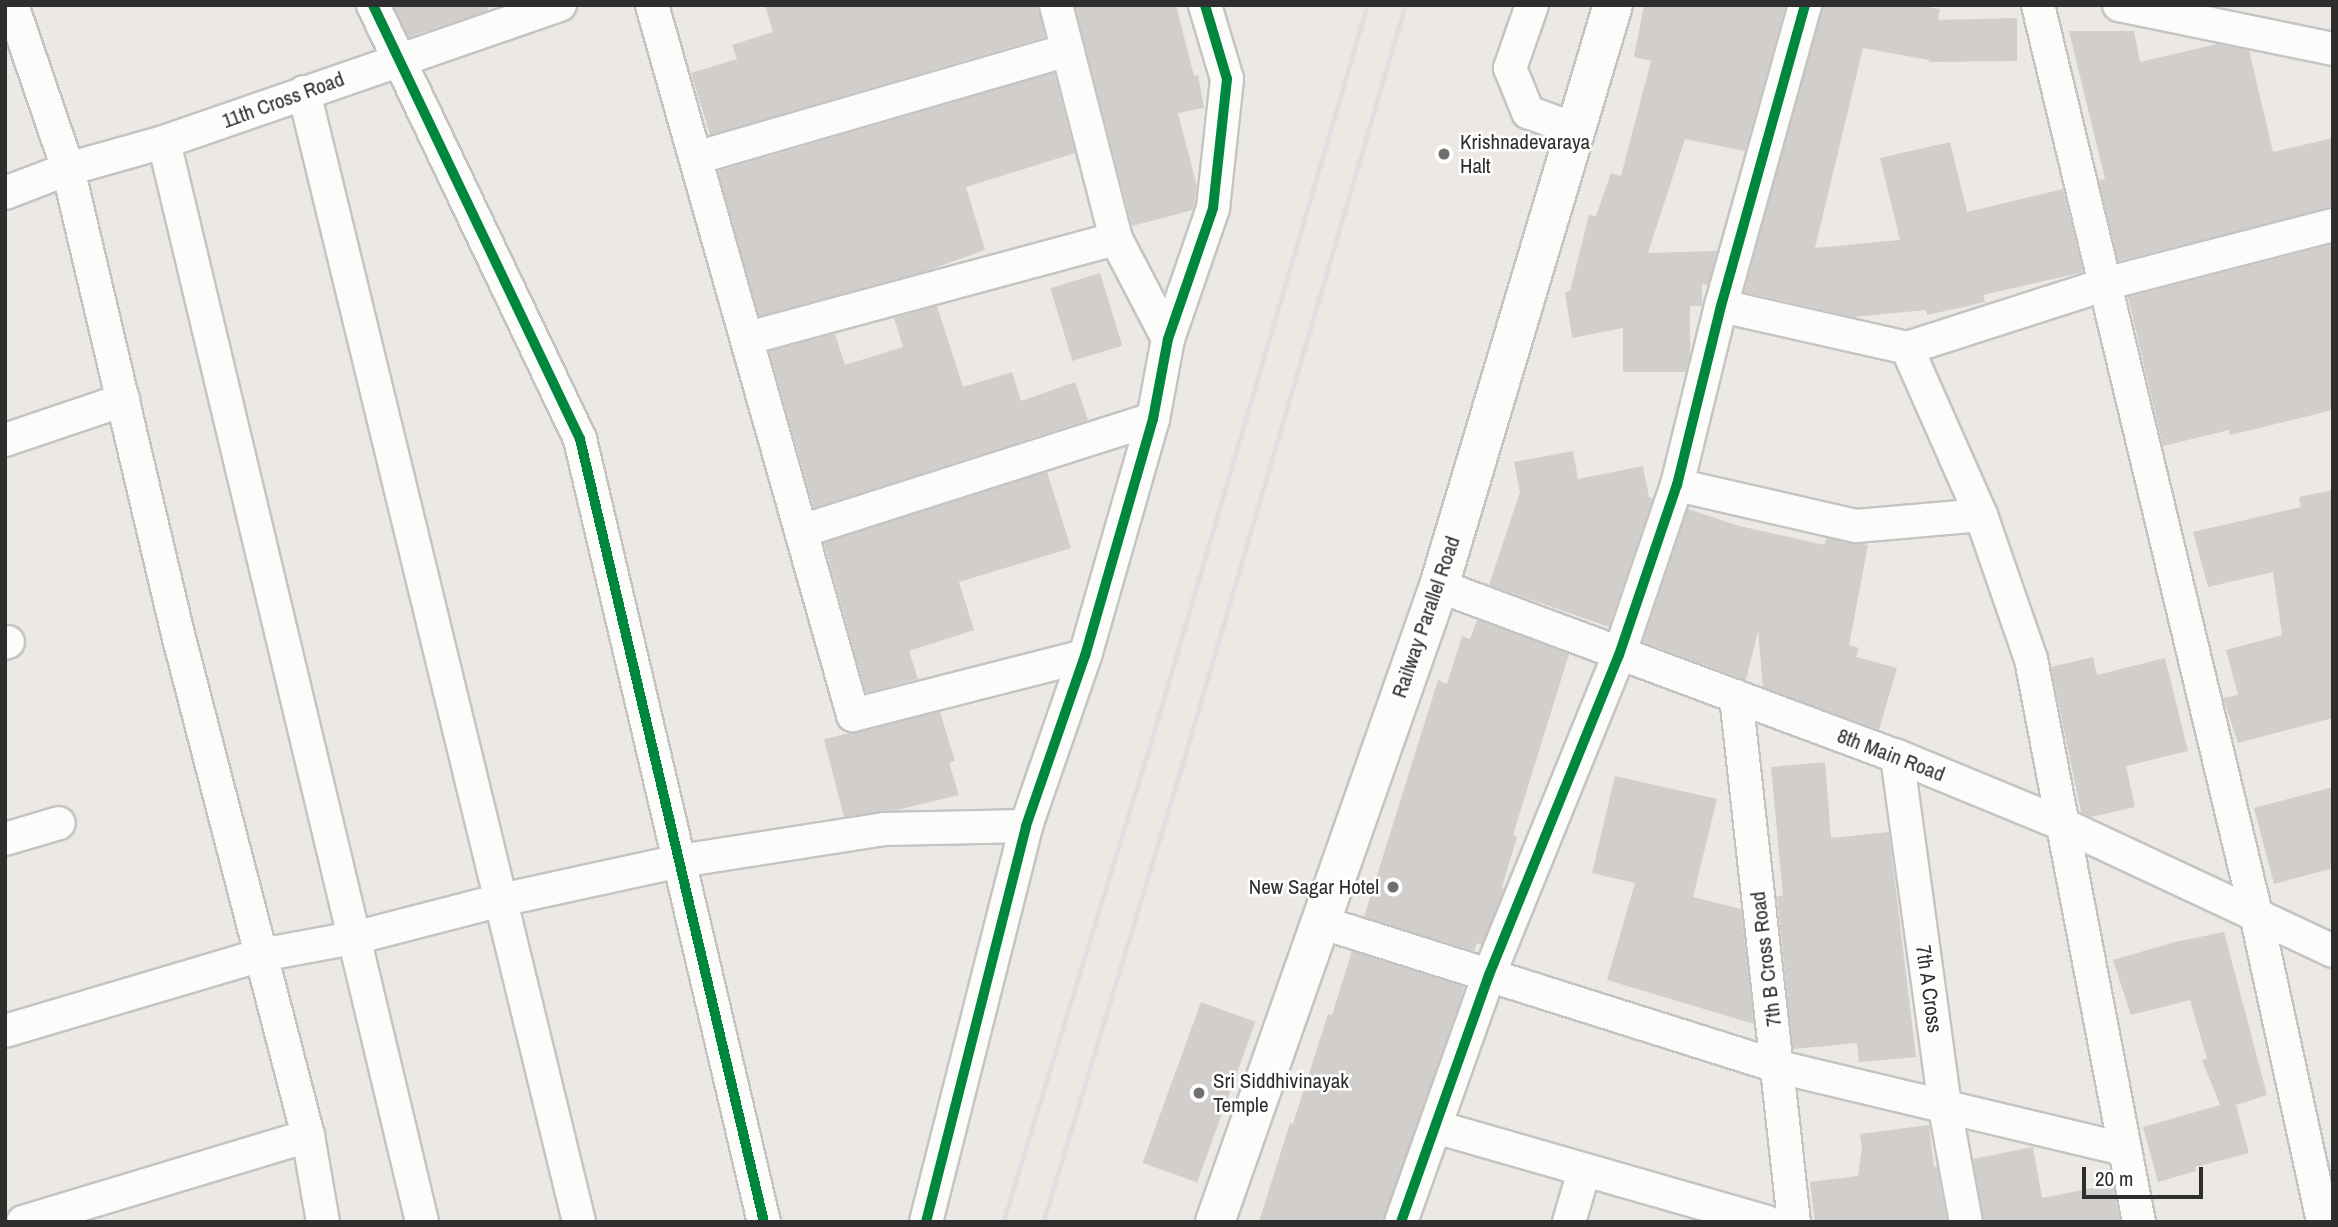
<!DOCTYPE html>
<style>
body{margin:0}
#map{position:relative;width:2338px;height:1227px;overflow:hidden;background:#ece8e4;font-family:"Archivo Narrow",sans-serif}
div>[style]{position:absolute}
.building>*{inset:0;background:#d1cecb;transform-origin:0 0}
.roads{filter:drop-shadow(2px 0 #c5c4c5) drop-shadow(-2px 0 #c5c4c5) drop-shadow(0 2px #c5c4c5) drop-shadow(0 -2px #c5c4c5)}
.street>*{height:32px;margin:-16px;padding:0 16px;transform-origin:16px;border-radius:16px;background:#fcfcfb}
.secondary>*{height:38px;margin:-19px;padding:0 19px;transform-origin:19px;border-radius:19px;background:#fcfcfb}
.rail>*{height:5px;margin:-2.5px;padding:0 2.5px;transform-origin:2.5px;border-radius:2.5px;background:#dfdfe1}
.cycleway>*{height:10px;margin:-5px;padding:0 5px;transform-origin:5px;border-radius:5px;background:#00873e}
.dots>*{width:19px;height:19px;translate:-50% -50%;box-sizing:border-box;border:4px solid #fff;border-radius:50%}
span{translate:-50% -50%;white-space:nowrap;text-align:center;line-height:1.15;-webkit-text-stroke:5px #fff;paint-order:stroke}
.street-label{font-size:21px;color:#2e2e2e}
.poi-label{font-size:21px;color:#2e2e2e}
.left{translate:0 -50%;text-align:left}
.right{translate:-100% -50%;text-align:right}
.frame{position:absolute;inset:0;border:7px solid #2e2e2e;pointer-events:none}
.scale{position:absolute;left:2082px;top:1167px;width:121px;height:32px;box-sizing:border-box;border:4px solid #2e2e2e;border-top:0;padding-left:9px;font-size:21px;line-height:24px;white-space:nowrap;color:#2e2e2e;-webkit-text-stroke:5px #fff;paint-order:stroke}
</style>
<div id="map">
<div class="building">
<div style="clip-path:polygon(393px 5px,487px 5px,488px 11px,409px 37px)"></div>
<div style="clip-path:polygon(765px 5px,1038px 5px,1045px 37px,710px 135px,691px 73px,737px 59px,732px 45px,773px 32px)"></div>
<div style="clip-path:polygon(1075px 5px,1176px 5px,1194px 76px,1198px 75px,1204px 108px,1178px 113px,1197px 187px,1193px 210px,1132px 226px)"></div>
<div style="clip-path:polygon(1644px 5px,1786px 5px,1745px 151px,1685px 139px,1648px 253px,1717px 251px,1708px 285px,1702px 284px,1702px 306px,1690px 306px,1690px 357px,1686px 372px,1623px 372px,1623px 328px,1572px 338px,1565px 292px,1570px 291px,1589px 215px,1596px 216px,1611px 173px,1621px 176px,1651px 61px,1634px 57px)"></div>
<div style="clip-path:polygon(1823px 5px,1917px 5px,1940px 9px,1938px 20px,2017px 18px,2017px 61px,1929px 62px,1929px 60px,1863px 48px,1815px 248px,1900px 240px,1880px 158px,1950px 142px,1967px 212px,2063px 189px,2083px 272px,1983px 295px,1985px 302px,1927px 315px,1926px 310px,1853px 317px,1744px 292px)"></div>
<div style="clip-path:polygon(2069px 31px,2134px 31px,2140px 62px,2217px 44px,2249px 50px,2273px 152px,2333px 138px,2333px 207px,2118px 261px,2099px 180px,2105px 179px)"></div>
<div style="clip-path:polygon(1054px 73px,1075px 153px,966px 187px,985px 250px,926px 271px,759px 316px,718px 171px)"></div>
<div style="clip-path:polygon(2333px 244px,2333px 410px,2230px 435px,2229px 430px,2163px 446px,2128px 297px)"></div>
<div style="left:1100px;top:273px;width:76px;height:52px;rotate:73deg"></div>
<div style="clip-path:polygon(937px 306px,963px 387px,1012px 372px,1021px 401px,1075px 382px,1088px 420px,814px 508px,769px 351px,835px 334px,845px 365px,903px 347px,894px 318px)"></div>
<div style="clip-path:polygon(1573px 451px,1578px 479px,1643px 466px,1649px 497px,1653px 498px,1609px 627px,1489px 585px,1520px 492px,1514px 462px)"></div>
<div style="clip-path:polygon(1047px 472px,1071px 548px,959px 582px,974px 630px,909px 651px,918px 679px,866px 693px,824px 543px)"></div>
<div style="clip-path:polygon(2333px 490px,2333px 718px,2238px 743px,2223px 698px,2238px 695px,2226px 650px,2282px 635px,2273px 572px,2208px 587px,2193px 532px,2301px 507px,2299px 497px)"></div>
<div style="clip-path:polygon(1688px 509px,1739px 526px,1825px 545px,1826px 538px,1868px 545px,1849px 645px,1859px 648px,1856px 657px,1897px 668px,1879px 730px,1763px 687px,1758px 631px,1746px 680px,1643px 642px)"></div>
<div style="clip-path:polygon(1477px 620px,1569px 654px,1513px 835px,1517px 837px,1502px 887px,1504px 890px,1482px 945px,1477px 943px,1474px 951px,1364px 917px,1438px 680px,1447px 684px,1462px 636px,1470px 639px)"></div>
<div style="clip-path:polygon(2093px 657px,2097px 675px,2165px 658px,2188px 751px,2126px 766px,2135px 807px,2091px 817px,2081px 812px,2051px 667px)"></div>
<div style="clip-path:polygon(940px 712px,955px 761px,949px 763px,959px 795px,897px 810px,844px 817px,824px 739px)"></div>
<div style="clip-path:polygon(1825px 762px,1831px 838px,1889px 832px,1916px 1057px,1859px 1062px,1857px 1043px,1793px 1049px,1777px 896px,1783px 896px,1771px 767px)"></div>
<div style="clip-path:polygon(1615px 776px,1717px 799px,1693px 897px,1741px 909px,1754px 1024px,1607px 980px,1635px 883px,1592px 873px)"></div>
<div style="clip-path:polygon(2333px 787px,2333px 868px,2274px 884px,2254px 808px)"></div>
<div style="clip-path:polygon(2224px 932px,2267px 1095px,2236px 1105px,2249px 1153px,2195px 1167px,2196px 1171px,2158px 1182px,2143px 1127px,2220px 1105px,2202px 1060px,2207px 1059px,2190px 1000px,2131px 1015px,2113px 960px,2175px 942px)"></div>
<div style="clip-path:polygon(1352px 951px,1464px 987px,1459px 1005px,1383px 1222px,1259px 1222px,1290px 1123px,1293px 1124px,1328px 1014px,1332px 1015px)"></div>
<div style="left:1201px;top:1002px;width:58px;height:171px;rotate:20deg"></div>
<div style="clip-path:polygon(1929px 1125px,1934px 1167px,1937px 1166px,1947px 1222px,1815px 1222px,1810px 1182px,1858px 1176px,1862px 1148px,1860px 1134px)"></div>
<div style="clip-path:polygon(2033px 1147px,2042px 1198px,2113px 1184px,2120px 1222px,1984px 1222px,1973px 1159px)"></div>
</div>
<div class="roads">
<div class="street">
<div style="left:12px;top:5px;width:173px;rotate:71.1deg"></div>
<div style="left:68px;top:169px;width:486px;rotate:76.7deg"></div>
<div style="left:180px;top:642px;width:510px;rotate:75.47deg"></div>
<div style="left:308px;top:1136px;width:87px;rotate:80.1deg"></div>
<div style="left:373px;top:5px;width:481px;rotate:64.5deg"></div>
<div style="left:580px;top:439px;width:804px;rotate:76.78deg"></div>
<div style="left:652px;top:5px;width:738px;rotate:74.19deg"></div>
<div style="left:853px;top:715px;width:239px;rotate:-14.3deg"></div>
<div style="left:1056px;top:5px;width:242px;rotate:75.6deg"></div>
<div style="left:1116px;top:239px;width:113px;rotate:62.5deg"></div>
<div style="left:1532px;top:5px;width:67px;rotate:109.2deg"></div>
<div style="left:1510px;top:68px;width:48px;rotate:67.8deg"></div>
<div style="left:1528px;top:112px;width:52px;rotate:20.2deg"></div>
<div style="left:2038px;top:5px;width:935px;rotate:76.51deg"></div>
<div style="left:2256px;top:914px;width:315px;rotate:77.7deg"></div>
<div style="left:2119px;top:5px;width:218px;rotate:11.6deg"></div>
<div style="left:304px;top:92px;width:1163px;rotate:76.32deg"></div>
<div style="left:164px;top:142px;width:1110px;rotate:76.56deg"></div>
<div style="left:696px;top:158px;width:387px;rotate:-16.2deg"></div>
<div style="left:5px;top:193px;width:67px;rotate:-20.9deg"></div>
<div style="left:68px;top:169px;width:100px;rotate:-15.7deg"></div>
<div style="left:164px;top:142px;width:419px;rotate:-19.1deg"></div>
<div style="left:1721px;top:306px;width:191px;rotate:12.7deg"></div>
<div style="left:1907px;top:348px;width:183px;rotate:66.1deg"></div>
<div style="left:1981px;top:515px;width:152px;rotate:70.9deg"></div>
<div style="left:2031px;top:659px;width:573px;rotate:79.14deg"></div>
<div style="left:748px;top:338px;width:381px;rotate:-15.1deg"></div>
<div style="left:1907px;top:348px;width:219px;rotate:-17.8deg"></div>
<div style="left:2116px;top:281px;width:224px;rotate:-14.5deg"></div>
<div style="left:5px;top:440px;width:125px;rotate:-18.7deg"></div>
<div style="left:1677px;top:485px;width:184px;rotate:12.9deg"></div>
<div style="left:1856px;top:526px;width:125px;rotate:-5deg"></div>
<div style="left:802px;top:531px;width:368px;rotate:-17.7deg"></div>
<div style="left:1439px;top:586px;width:489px;rotate:20.4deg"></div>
<div style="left:1897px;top:756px;width:181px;rotate:22.4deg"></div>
<div style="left:2064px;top:825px;width:297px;rotate:25.1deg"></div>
<div style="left:5px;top:643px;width:3px;rotate:-18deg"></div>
<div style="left:1736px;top:696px;width:529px;rotate:83.71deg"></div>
<div style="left:1897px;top:756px;width:355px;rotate:82.2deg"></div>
<div style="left:1945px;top:1108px;width:116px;rotate:79.6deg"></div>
<div style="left:5px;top:839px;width:56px;rotate:-16.5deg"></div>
<div style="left:1320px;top:922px;width:481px;rotate:17.5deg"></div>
<div style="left:1779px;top:1067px;width:355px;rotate:13.4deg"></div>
<div style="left:5px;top:1031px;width:267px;rotate:-16.5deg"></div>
<div style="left:261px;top:955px;width:95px;rotate:-10.4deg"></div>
<div style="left:354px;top:938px;width:152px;rotate:-14.5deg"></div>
<div style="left:501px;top:900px;width:183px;rotate:-12.3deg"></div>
<div style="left:680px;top:861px;width:207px;rotate:-8.9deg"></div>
<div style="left:885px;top:829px;width:141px;rotate:-1.2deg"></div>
<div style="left:1436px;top:1127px;width:344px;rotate:16deg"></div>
<div style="left:23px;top:1222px;width:298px;rotate:-16.8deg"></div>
<div style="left:926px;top:1222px;width:408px;rotate:-75.8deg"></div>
<div style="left:1026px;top:826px;width:180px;rotate:-70.9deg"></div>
<div style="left:1085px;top:656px;width:247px;rotate:-74deg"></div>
<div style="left:1153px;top:419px;width:81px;rotate:-79.4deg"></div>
<div style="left:1168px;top:339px;width:139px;rotate:-71deg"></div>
<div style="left:1213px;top:208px;width:130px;rotate:-83.8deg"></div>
<div style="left:1227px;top:79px;width:77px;rotate:-106.6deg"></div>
<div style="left:1401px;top:1222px;width:262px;rotate:-70.4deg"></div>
<div style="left:1489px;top:975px;width:345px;rotate:-67.9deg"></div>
<div style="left:1619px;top:655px;width:180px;rotate:-71.2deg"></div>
<div style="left:1677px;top:485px;width:184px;rotate:-76.2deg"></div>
<div style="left:1721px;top:306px;width:313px;rotate:-74.4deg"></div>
<div style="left:1569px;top:1222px;width:53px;rotate:-73.6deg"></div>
</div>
<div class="secondary">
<div style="left:1215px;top:1222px;width:674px;rotate:-70.6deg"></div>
<div style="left:1439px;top:586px;width:606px;rotate:-73.33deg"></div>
</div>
</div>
<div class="rail">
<div style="left:1003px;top:1222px;width:489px;rotate:-72.9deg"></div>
<div style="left:1147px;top:755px;width:782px;rotate:-73.65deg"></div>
<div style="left:1043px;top:1222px;width:470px;rotate:-73.1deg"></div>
<div style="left:1180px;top:772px;width:799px;rotate:-73.65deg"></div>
</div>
<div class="cycleway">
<div style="left:373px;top:5px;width:481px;rotate:64.5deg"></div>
<div style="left:580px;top:439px;width:804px;rotate:76.78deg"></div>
<div style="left:926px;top:1222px;width:408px;rotate:-75.8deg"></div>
<div style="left:1026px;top:826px;width:180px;rotate:-70.9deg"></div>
<div style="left:1085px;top:656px;width:247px;rotate:-74deg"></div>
<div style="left:1153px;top:419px;width:81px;rotate:-79.4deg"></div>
<div style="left:1168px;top:339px;width:139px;rotate:-71deg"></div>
<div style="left:1213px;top:208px;width:130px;rotate:-83.8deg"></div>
<div style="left:1227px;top:79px;width:77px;rotate:-106.6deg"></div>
<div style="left:1401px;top:1222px;width:262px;rotate:-70.4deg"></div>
<div style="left:1489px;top:975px;width:345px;rotate:-67.9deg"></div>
<div style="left:1619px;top:655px;width:180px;rotate:-71.2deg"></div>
<div style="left:1677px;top:485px;width:184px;rotate:-76.2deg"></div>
<div style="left:1721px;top:306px;width:313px;rotate:-74.4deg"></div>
</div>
<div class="dots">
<div style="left:1444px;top:154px;background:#706f6e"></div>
<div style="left:1393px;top:887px;background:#706f6e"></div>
<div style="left:1199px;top:1093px;background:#706f6e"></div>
</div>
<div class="street-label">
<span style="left:283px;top:100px;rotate:-20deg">11th Cross Road</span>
<span style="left:1426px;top:617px;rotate:-71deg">Railway Parallel Road</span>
<span style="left:1891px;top:755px;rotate:21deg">8th Main Road</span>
<span style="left:1766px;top:959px;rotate:-97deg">7th B Cross Road</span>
<span style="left:1929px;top:989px;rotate:82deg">7th A Cross</span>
</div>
<div class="poi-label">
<span class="left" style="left:1460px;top:154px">Krishnadevaraya<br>Halt</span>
<span class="right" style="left:1379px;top:887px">New Sagar Hotel</span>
<span class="left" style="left:1213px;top:1093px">Sri Siddhivinayak<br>Temple</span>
</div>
<div class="frame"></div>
<div class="scale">20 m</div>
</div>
